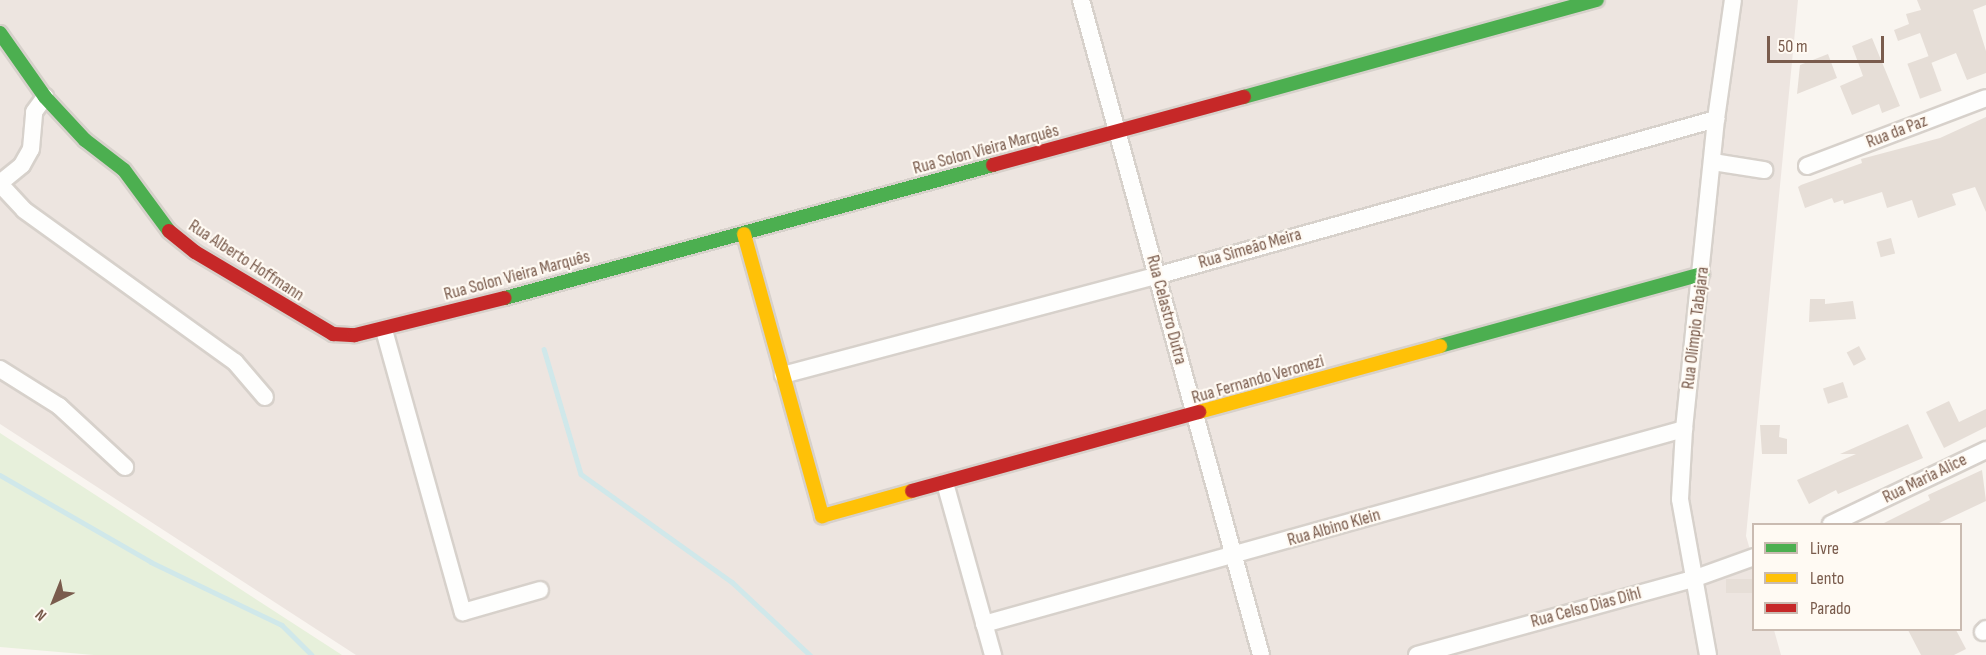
<!DOCTYPE html>
<meta charset="utf-8">
<style>
body{margin:0}
#map{position:relative;width:1986px;height:655px;overflow:hidden;background:#f9f5f0;font-family:"Sofia Sans Condensed",sans-serif}
div>[style]{position:absolute}
.industrial>*{inset:0;background:#ede5e0}
.green>*{inset:0;background:#e7f0db}
.stream>*{height:4.5px;margin:-2.25px;padding:0 2.25px;transform-origin:2.25px;border-radius:2.25px;background:#d0e8ea}
.building>*{inset:0;background:#e6ded7;transform-origin:0 0}
.roads{filter:drop-shadow(2px 0 #d7d1cb) drop-shadow(-2px 0 #d7d1cb) drop-shadow(0 2px #d7d1cb) drop-shadow(0 -2px #d7d1cb)}
.street>*{height:16px;margin:-8px;padding:0 8px;transform-origin:8px;border-radius:8px;background:#fefefd}
.fast>*{height:14px;margin:-7px;padding:0 7px;transform-origin:7px;border-radius:7px;background:#4caf50}
.slow>*{height:14px;margin:-7px;padding:0 7px;transform-origin:7px;border-radius:7px;background:#ffc107}
.jam>*{height:14px;margin:-7px;padding:0 7px;transform-origin:7px;border-radius:7px;background:#c62828}
span{translate:-50% -50%;white-space:nowrap;text-align:center;line-height:1.15;-webkit-text-stroke:4.5px #fffaf3;paint-order:stroke}
.street-label{font-size:18px;color:#7a5c4d}
.legend{position:absolute;left:1752px;top:523px;width:210px;height:108px;box-sizing:border-box;background:#fffaf3;border:2px solid #cabbb1;margin:0;padding:8px 10px;list-style:none;font-size:18px;color:#7a5c4d}
.legend li{display:flex;align-items:center;gap:12px;height:30px}
.legend b{width:30px;border:2px solid #cabbb1}
.north{position:absolute;left:24px;top:571px;width:60px;height:60px;-webkit-text-stroke:4px #fffaf3;paint-order:stroke;rotate:223deg;font-size:16px;font-weight:700;line-height:24px;text-align:center;color:#7a5c4d}
.north::after{content:'';display:block;margin:auto;width:21px;height:27px;background:#7a5c4d;clip-path:polygon(50% 0,100% 100%,50% 72%,0 100%)}
.scale{position:absolute;left:1767px;top:36px;width:117px;height:27px;box-sizing:border-box;border:3px solid #7a5c4d;border-top:0;padding-left:8px;font-size:18px;line-height:21px;white-space:nowrap;color:#7a5c4d;-webkit-text-stroke:4px #fffaf3;paint-order:stroke}
</style>
<div id="map">
<div class="industrial">
<div style="clip-path:polygon(0 0,1798px 0,1746px 536px,1753px 560px,1754px 630px,1774px 630px,1781px 655px,356px 655px,0 424px)"></div>
</div>
<div class="green">
<div style="clip-path:polygon(0 433px,342px 655px,94px 655px,0 647px)"></div>
</div>
<div class="stream">
<div style="left:544px;top:349px;width:130px;rotate:73.5deg"></div>
<div style="left:581px;top:474px;width:186px;rotate:35.6deg"></div>
<div style="left:732px;top:582px;width:107px;rotate:43.1deg"></div>
<div style="left:0;top:475px;width:174px;rotate:29.9deg"></div>
<div style="left:151px;top:562px;width:145px;rotate:25.7deg"></div>
<div style="left:282px;top:625px;width:42px;rotate:45deg"></div>
</div>
<div class="building">
<div style="clip-path:polygon(1917px 0,1986px 0,1986px 5px,1973px 10px,1986px 51px,1986px 73px,1967px 80px,1956px 53px,1931px 63px,1920px 33px,1898px 41px,1894px 30px,1909px 24px,1906px 14px,1921px 10px)"></div>
<div style="clip-path:polygon(1872px 38px,1900px 106px,1882px 113px,1879px 104px,1852px 115px,1840px 86px,1863px 76px,1852px 46px)"></div>
<div style="clip-path:polygon(1828px 54px,1837px 78px,1797px 94px,1800px 65px)"></div>
<div style="left:1929px;top:56px;width:37px;height:23px;rotate:70deg"></div>
<div style="clip-path:polygon(1986px 117px,1986px 212px,1975px 187px,1952px 194px,1956px 205px,1918px 218px,1912px 200px,1887px 208px,1882px 192px,1844px 204px,1843px 200px,1834px 203px,1832px 198px,1805px 208px,1798px 187px,1801px 185px,1862px 163px,1861px 159px,1940px 138px)"></div>
<div style="left:1891px;top:238px;width:16px;height:15px;rotate:75deg"></div>
<div style="clip-path:polygon(1810px 299px,1825px 299px,1825px 304px,1853px 301px,1856px 319px,1809px 322px)"></div>
<div style="left:1859px;top:346px;width:15px;height:14px;rotate:62deg"></div>
<div style="left:1843px;top:382px;width:16px;height:21px;rotate:72deg"></div>
<div style="clip-path:polygon(1949px 401px,1959px 422px,1986px 409px,1986px 427px,1944px 448px,1926px 412px)"></div>
<div style="clip-path:polygon(1908px 424px,1923px 458px,1838px 494px,1836px 490px,1809px 504px,1797px 480px,1856px 454px,1840px 454px)"></div>
<div style="clip-path:polygon(1760px 425px,1780px 425px,1779px 437px,1787px 439px,1787px 454px,1762px 454px)"></div>
<div style="clip-path:polygon(1982px 470px,1986px 501px,1935px 525px,1880px 525px,1930px 500px,1928px 495px)"></div>
<div style="left:1754px;top:579px;width:14px;height:28px;rotate:90deg"></div>
<div style="clip-path:polygon(1908px 630px,1956px 630px,1966px 649px,1954px 655px,1921px 655px)"></div>
</div>
<div class="roads">
<div class="street">
<div style="left:1081px;top:0;width:679px;rotate:74.63deg"></div>
<div style="left:1713px;top:162px;width:52px;rotate:8.9deg"></div>
<div style="left:1807px;top:166px;width:191px;rotate:-20.8deg"></div>
<div style="left:0;top:183px;width:28px;rotate:-39deg"></div>
<div style="left:22px;top:165px;width:18px;rotate:-61deg"></div>
<div style="left:31px;top:149px;width:37px;rotate:-85deg"></div>
<div style="left:34px;top:112px;width:19px;rotate:-54deg"></div>
<div style="left:0;top:184px;width:35px;rotate:47deg"></div>
<div style="left:24px;top:210px;width:260px;rotate:35.8deg"></div>
<div style="left:235px;top:362px;width:46px;rotate:49.4deg"></div>
<div style="left:384px;top:330px;width:293px;rotate:74.4deg"></div>
<div style="left:463px;top:612px;width:80px;rotate:-15.9deg"></div>
<div style="left:0;top:369px;width:70px;rotate:32.1deg"></div>
<div style="left:59px;top:406px;width:90px;rotate:42.7deg"></div>
<div style="left:783px;top:375px;width:386px;rotate:-14.9deg"></div>
<div style="left:1156px;top:276px;width:582px;rotate:-15.66deg"></div>
<div style="left:945px;top:483px;width:179px;rotate:74.4deg"></div>
<div style="left:1831px;top:524px;width:172px;rotate:-25.5deg"></div>
<div style="left:984px;top:624px;width:727px;rotate:-15.57deg"></div>
<div style="left:1983px;top:632px;width:4px;rotate:-45deg"></div>
<div style="left:1417px;top:655px;width:286px;rotate:-15.4deg"></div>
<div style="left:1693px;top:579px;width:65px;rotate:-19.8deg"></div>
<div style="left:1708px;top:655px;width:158px;rotate:-100.2deg"></div>
<div style="left:1680px;top:499px;width:70px;rotate:-86.7deg"></div>
<div style="left:1684px;top:429px;width:312px;rotate:-84.1deg"></div>
<div style="left:1716px;top:119px;width:120px;rotate:-81.9deg"></div>
</div>
<div class="fast">
<div style="left:0;top:33px;width:78px;rotate:54.9deg"></div>
<div style="left:45px;top:97px;width:59px;rotate:47.1deg"></div>
<div style="left:85px;top:140px;width:49px;rotate:37.6deg"></div>
<div style="left:124px;top:170px;width:76px;rotate:53.6deg"></div>
<div style="left:1244px;top:97px;width:366px;rotate:-15.4deg"></div>
<div style="left:505px;top:298px;width:506px;rotate:-15.25deg"></div>
<div style="left:1440px;top:346px;width:272px;rotate:-15.4deg"></div>
</div>
<div class="slow">
<div style="left:744px;top:234px;width:293px;rotate:74.5deg"></div>
<div style="left:822px;top:516px;width:93px;rotate:-15.5deg"></div>
<div style="left:1199px;top:412px;width:250px;rotate:-15.3deg"></div>
</div>
<div class="jam">
<div style="left:993px;top:165px;width:260px;rotate:-15.2deg"></div>
<div style="left:169px;top:231px;width:33px;rotate:39deg"></div>
<div style="left:195px;top:252px;width:161px;rotate:30.7deg"></div>
<div style="left:333px;top:334px;width:22px;rotate:3deg"></div>
<div style="left:355px;top:335px;width:154px;rotate:-13.9deg"></div>
<div style="left:912px;top:491px;width:298px;rotate:-15.4deg"></div>
</div>
</div>
<div class="street-label">
<span style="left:1897px;top:132px;rotate:-21deg">Rua da Paz</span>
<span style="left:986px;top:150px;rotate:-15deg">Rua Solon Vieira Marquês</span>
<span style="left:1250px;top:249px;rotate:-16deg">Rua Simeão Meira</span>
<span style="left:246px;top:261px;rotate:33deg">Rua Alberto Hoffmann</span>
<span style="left:517px;top:276px;rotate:-15deg">Rua Solon Vieira Marquês</span>
<span style="left:1166px;top:310px;rotate:75deg">Rua Celastro Dutra</span>
<span style="left:1696px;top:328px;rotate:-83deg">Rua Olímpio Tabajara</span>
<span style="left:1258px;top:380px;rotate:-16deg">Rua Fernando Veronezi</span>
<span style="left:1925px;top:479px;rotate:-26deg">Rua Maria Alice</span>
<span style="left:1334px;top:528px;rotate:-16deg">Rua Albino Klein</span>
<span style="left:1586px;top:608px;rotate:-15deg">Rua Celso Dias Dihl</span>
</div>
<ul class="legend">
<li><b style="height:8px;background:#4caf50"></b>Livre</li>
<li><b style="height:8px;background:#ffc107"></b>Lento</li>
<li><b style="height:8px;background:#c62828"></b>Parado</li>
</ul>
<div class="north">N</div>
<div class="scale">50 m</div>
</div>
